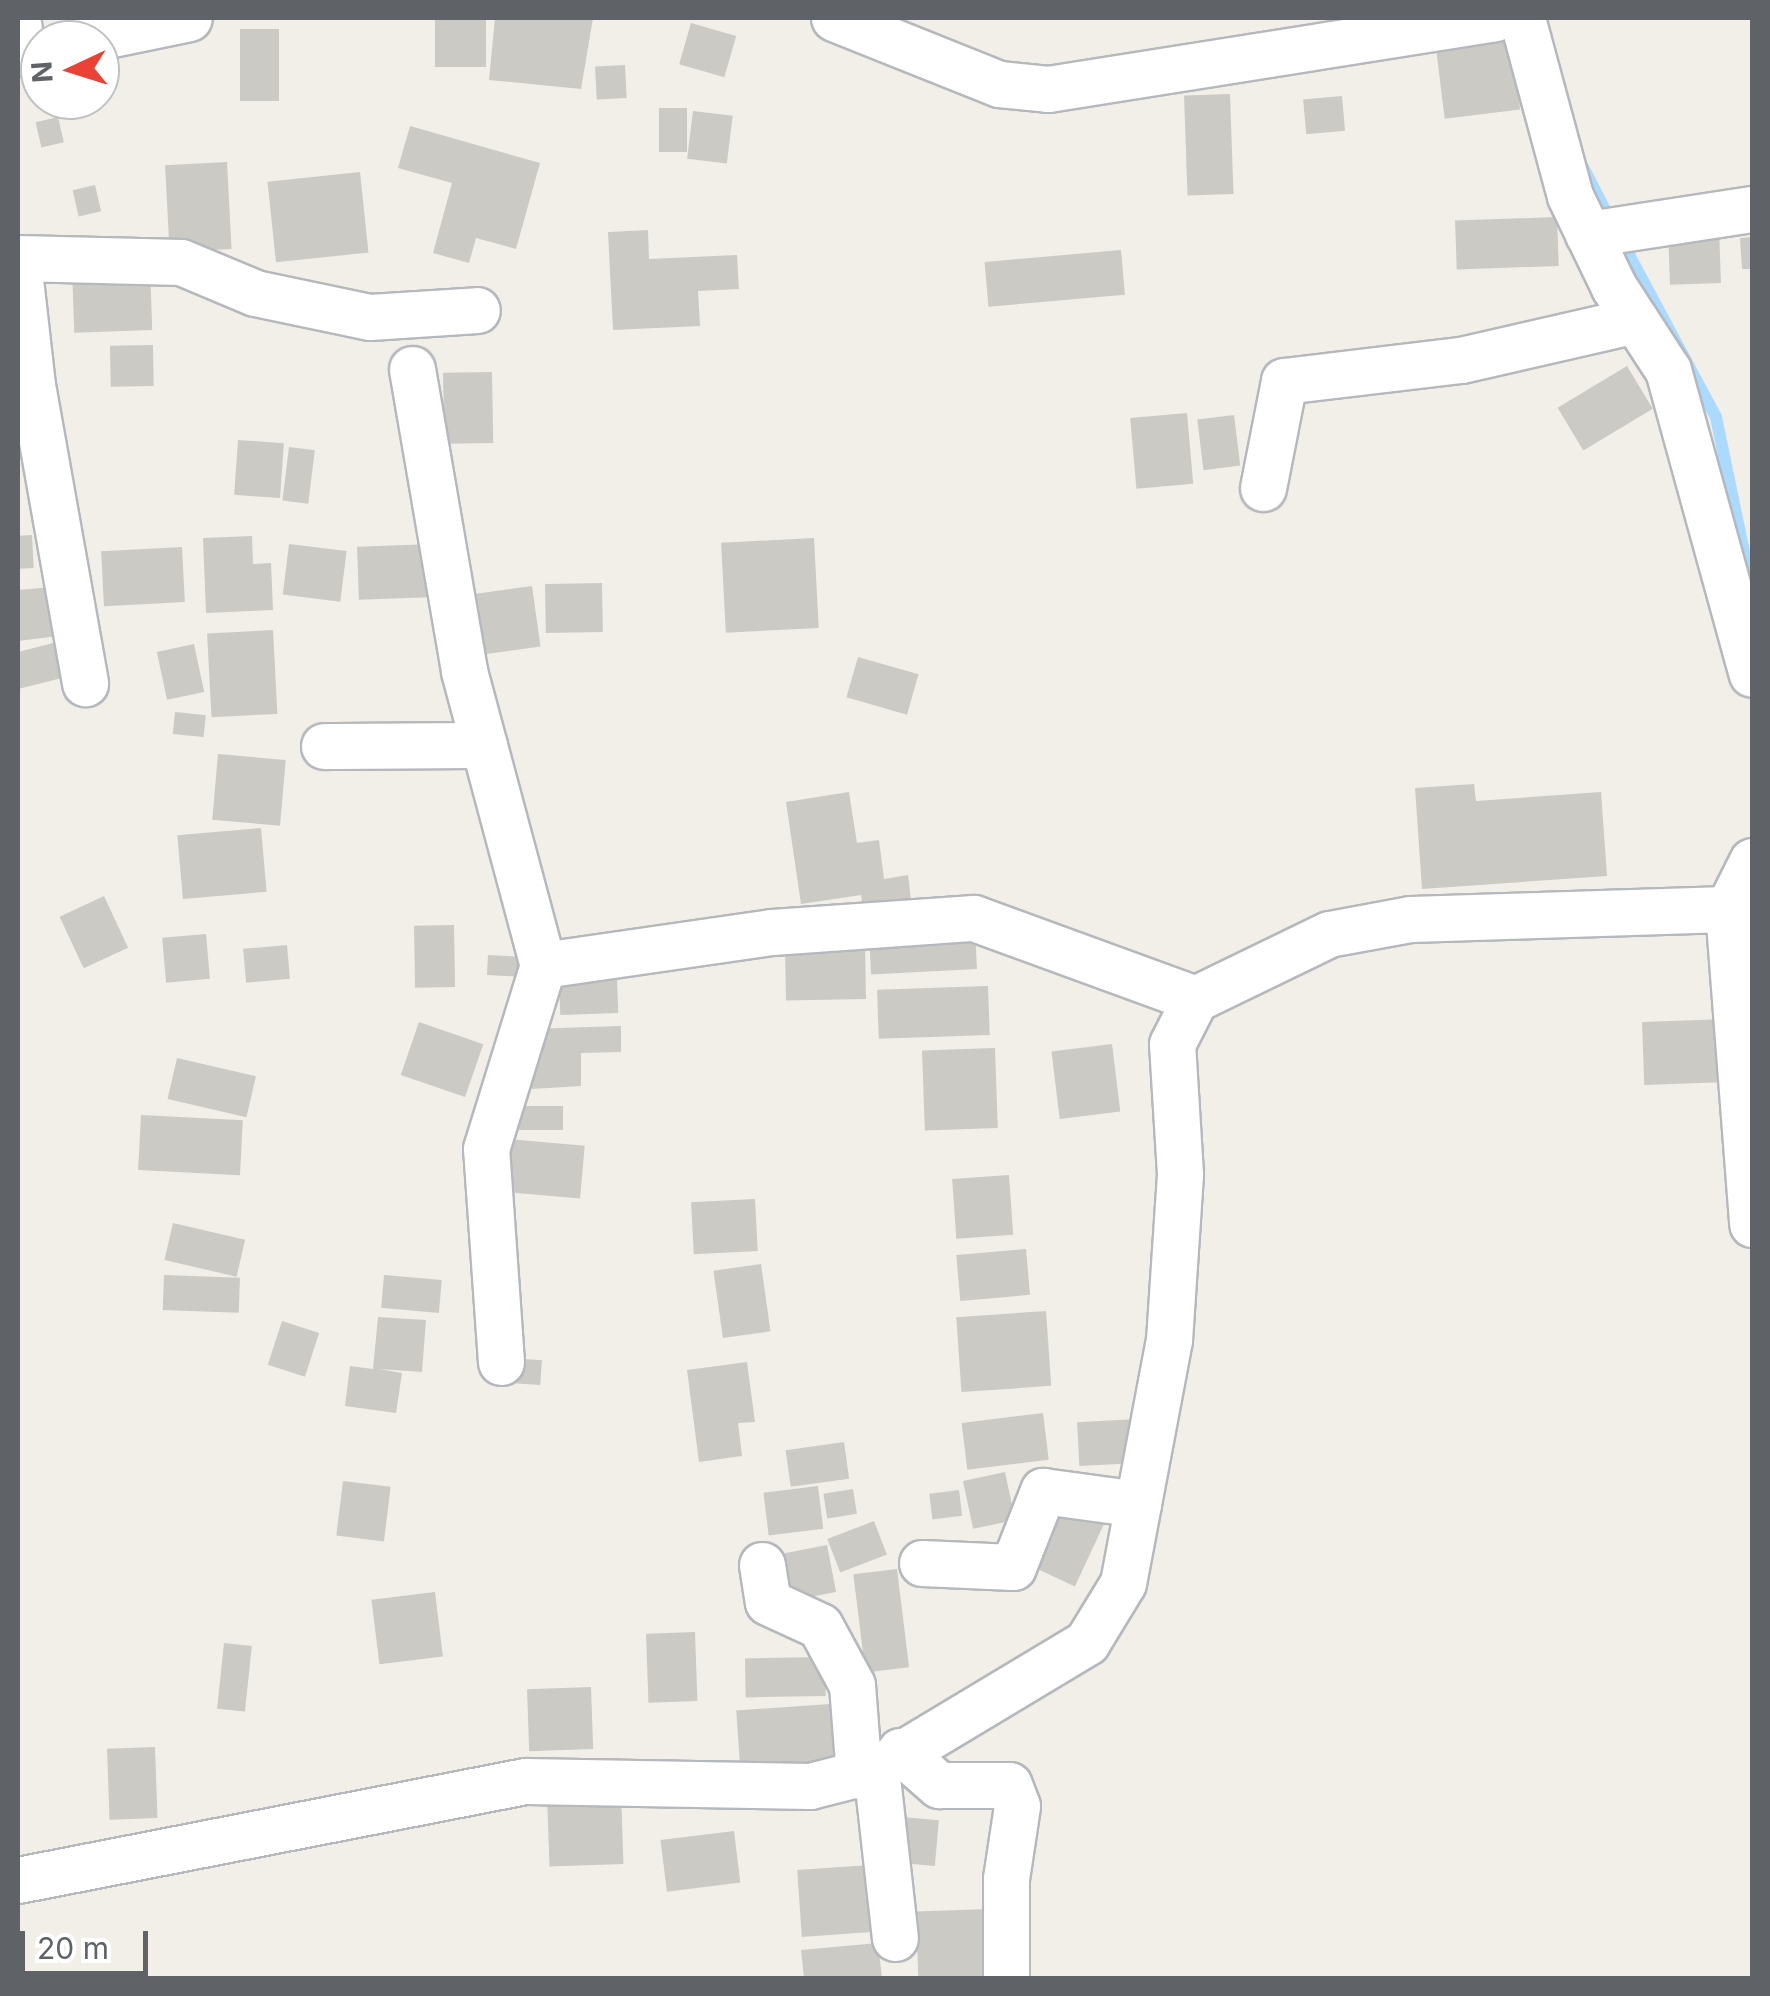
<!DOCTYPE html>
<style>
body{margin:0}
#map{position:relative;width:1770px;height:1996px;overflow:hidden;background:#f1efe8;font-family:Inter,sans-serif}
div>[style]{position:absolute}
.stream>*{height:12px;margin:-6px;padding:0 6px;transform-origin:6px;border-radius:6px;background:#aadaff}
.building>*{inset:0;background:#cccac5;transform-origin:0 0}
.roads{filter:drop-shadow(2px 0 #b5b8bc) drop-shadow(-2px 0 #b5b8bc) drop-shadow(0 2px #b5b8bc) drop-shadow(0 -2px #b5b8bc)}
.minor>*{height:45px;margin:-22.5px;padding:0 22.5px;transform-origin:22.5px;border-radius:22.5px;background:#fff}
span{translate:-50% -50%;white-space:nowrap;text-align:center;line-height:1.15;-webkit-text-stroke:10px #fff;paint-order:stroke}
.frame{position:absolute;inset:0;border:20px solid #5f6368;pointer-events:none}
.north{position:absolute;left:20px;top:20px;width:100px;height:100px;box-sizing:border-box;background:#fff;border:2px solid #bfc1c3;border-radius:50%;rotate:266deg;font-size:28px;font-weight:700;line-height:40px;text-align:center;color:#5f6368}
.north::after{content:'';display:block;margin:auto;width:35px;height:45px;background:#ea4335;clip-path:polygon(50% 0,100% 100%,50% 72%,0 100%)}
.scale{position:absolute;left:20px;top:1931px;width:128px;height:45px;box-sizing:border-box;border:5px solid #5f6368;border-top:0;padding-left:12px;font-size:30px;line-height:35px;white-space:nowrap;color:#5f6368;-webkit-text-stroke:8px #fff;paint-order:stroke}
</style>
<div id="map">
<div class="stream">
<div style="left:1583px;top:167px;width:59px;rotate:63deg"></div>
<div style="left:1620px;top:238px;width:203px;rotate:61.8deg"></div>
<div style="left:1716px;top:417px;width:178px;rotate:78.3deg"></div>
</div>
<div class="building">
<div style="left:435px;top:18px;width:51px;height:49px"></div>
<div style="clip-path:polygon(495px 18px,593px 18px,581px 89px,489px 80px)"></div>
<div style="left:691px;top:23px;width:47px;height:43px;rotate:16deg"></div>
<div style="left:240px;top:29px;width:39px;height:72px"></div>
<div style="left:1511px;top:35px;width:75px;height:76px;rotate:83deg"></div>
<div style="left:625px;top:65px;width:33px;height:30px;rotate:87deg"></div>
<div style="left:1230px;top:94px;width:100px;height:46px;rotate:88deg"></div>
<div style="left:1342px;top:96px;width:35px;height:39px;rotate:85deg"></div>
<div style="left:659px;top:108px;width:28px;height:44px"></div>
<div style="left:693px;top:111px;width:40px;height:48px;rotate:7deg"></div>
<div style="left:58px;top:117px;width:26px;height:23px;rotate:77deg"></div>
<div style="clip-path:polygon(410px 126px,540px 163px,516px 249px,476px 238px,469px 263px,433px 253px,452px 183px,398px 168px)"></div>
<div style="left:227px;top:162px;width:87px;height:62px;rotate:87deg"></div>
<div style="left:360px;top:172px;width:81px;height:93px;rotate:84deg"></div>
<div style="left:95px;top:185px;width:27px;height:23px;rotate:77deg"></div>
<div style="left:1557px;top:217px;width:49px;height:102px;rotate:88deg"></div>
<div style="left:1719px;top:227px;width:56px;height:51px;rotate:88deg"></div>
<div style="clip-path:polygon(648px 230px,649px 259px,737px 255px,739px 289px,698px 291px,700px 326px,613px 330px,608px 232px)"></div>
<div style="clip-path:polygon(1752px 237px,1752px 269px,1742px 269px,1740px 238px)"></div>
<div style="left:1121px;top:250px;width:45px;height:137px;rotate:85deg"></div>
<div style="left:150px;top:266px;width:64px;height:78px;rotate:88deg"></div>
<div style="left:153px;top:345px;width:41px;height:43px;rotate:89deg"></div>
<div style="left:1627px;top:366px;width:50px;height:81px;rotate:59deg"></div>
<div style="left:492px;top:372px;width:71px;height:49px;rotate:89deg"></div>
<div style="left:1187px;top:413px;width:71px;height:57px;rotate:85deg"></div>
<div style="left:1234px;top:415px;width:51px;height:37px;rotate:83deg"></div>
<div style="left:238px;top:440px;width:46px;height:55px;rotate:4deg"></div>
<div style="left:289px;top:447px;width:26px;height:54px;rotate:7deg"></div>
<div style="left:32px;top:535px;width:33px;height:14px;rotate:87deg"></div>
<div style="clip-path:polygon(252px 536px,253px 564px,271px 563px,273px 610px,206px 613px,203px 538px)"></div>
<div style="left:814px;top:538px;width:90px;height:93px;rotate:87deg"></div>
<div style="left:289px;top:544px;width:58px;height:51px;rotate:7deg"></div>
<div style="left:434px;top:544px;width:53px;height:77px;rotate:88deg"></div>
<div style="left:182px;top:547px;width:55px;height:81px;rotate:87deg"></div>
<div style="left:602px;top:583px;width:49px;height:57px;rotate:89deg"></div>
<div style="left:532px;top:586px;width:61px;height:69px;rotate:82deg"></div>
<div style="clip-path:polygon(52px 587px,58px 636px,18px 641px,18px 590px)"></div>
<div style="left:273px;top:630px;width:84px;height:66px;rotate:87deg"></div>
<div style="clip-path:polygon(57px 642px,66px 677px,18px 689px,18px 652px)"></div>
<div style="left:194px;top:644px;width:49px;height:38px;rotate:78deg"></div>
<div style="left:858px;top:657px;width:63px;height:42px;rotate:16deg"></div>
<div style="left:175px;top:712px;width:31px;height:22px;rotate:6deg"></div>
<div style="left:218px;top:754px;width:68px;height:66px;rotate:5deg"></div>
<div style="clip-path:polygon(1474px 784px,1476px 801px,1601px 792px,1607px 876px,1422px 889px,1415px 788px)"></div>
<div style="clip-path:polygon(849px 792px,857px 843px,879px 840px,884px 879px,908px 875px,913px 915px,865px 922px,861px 895px,801px 904px,786px 802px)"></div>
<div style="left:261px;top:828px;width:64px;height:84px;rotate:85deg"></div>
<div style="left:104px;top:896px;width:57px;height:49px;rotate:65deg"></div>
<div style="left:454px;top:925px;width:62px;height:40px;rotate:89deg"></div>
<div style="left:975px;top:931px;width:38px;height:106px;rotate:87deg"></div>
<div style="left:206px;top:934px;width:45px;height:44px;rotate:85deg"></div>
<div style="left:865px;top:942px;width:57px;height:80px;rotate:89deg"></div>
<div style="left:287px;top:945px;width:34px;height:44px;rotate:85deg"></div>
<div style="left:488px;top:955px;width:37px;height:20px;rotate:3deg"></div>
<div style="left:617px;top:978px;width:35px;height:58px;rotate:88deg"></div>
<div style="left:988px;top:986px;width:49px;height:111px;rotate:88deg"></div>
<div style="left:1727px;top:1019px;width:63px;height:85px;rotate:88deg"></div>
<div style="left:419px;top:1022px;width:68px;height:56px;rotate:19deg"></div>
<div style="clip-path:polygon(621px 1026px,621px 1052px,581px 1053px,581px 1086px,532px 1089px,530px 1029px)"></div>
<div style="left:1112px;top:1044px;width:68px;height:61px;rotate:83deg"></div>
<div style="left:995px;top:1048px;width:80px;height:73px;rotate:88deg"></div>
<div style="left:177px;top:1058px;width:81px;height:42px;rotate:13deg"></div>
<div style="left:511px;top:1106px;width:52px;height:24px"></div>
<div style="left:141px;top:1115px;width:102px;height:55px;rotate:3deg"></div>
<div style="left:508px;top:1139px;width:77px;height:53px;rotate:5deg"></div>
<div style="left:1009px;top:1175px;width:60px;height:57px;rotate:86deg"></div>
<div style="left:755px;top:1199px;width:52px;height:64px;rotate:87deg"></div>
<div style="left:173px;top:1223px;width:74px;height:38px;rotate:13deg"></div>
<div style="left:1026px;top:1249px;width:46px;height:70px;rotate:85deg"></div>
<div style="left:761px;top:1264px;width:68px;height:48px;rotate:82deg"></div>
<div style="left:164px;top:1275px;width:76px;height:35px;rotate:2deg"></div>
<div style="left:384px;top:1275px;width:58px;height:33px;rotate:5deg"></div>
<div style="left:1046px;top:1311px;width:75px;height:90px;rotate:86deg"></div>
<div style="clip-path:polygon(378px 1317px,426px 1320px,422px 1372px,379px 1369px,402px 1373px,396px 1413px,345px 1406px,350px 1366px,373px 1369px)"></div>
<div style="left:282px;top:1321px;width:39px;height:46px;rotate:18deg"></div>
<div style="left:511px;top:1358px;width:31px;height:25px;rotate:4deg"></div>
<div style="clip-path:polygon(747px 1362px,755px 1422px,738px 1423px,742px 1456px,699px 1462px,687px 1370px)"></div>
<div style="left:1043px;top:1413px;width:47px;height:82px;rotate:83deg"></div>
<div style="left:1137px;top:1419px;width:44px;height:60px;rotate:87deg"></div>
<div style="left:844px;top:1442px;width:37px;height:59px;rotate:82deg"></div>
<div style="left:1005px;top:1472px;width:49px;height:43px;rotate:78deg"></div>
<div style="left:343px;top:1481px;width:48px;height:55px;rotate:7deg"></div>
<div style="left:818px;top:1486px;width:43px;height:55px;rotate:83deg"></div>
<div style="left:853px;top:1489px;width:25px;height:30px;rotate:81deg"></div>
<div style="left:959px;top:1490px;width:26px;height:30px;rotate:83deg"></div>
<div style="left:1060px;top:1500px;width:50px;height:72px;rotate:25deg"></div>
<div style="left:874px;top:1521px;width:36px;height:50px;rotate:69deg"></div>
<div style="left:827px;top:1545px;width:48px;height:47px;rotate:79deg"></div>
<div style="left:897px;top:1569px;width:99px;height:44px;rotate:83deg"></div>
<div style="left:435px;top:1592px;width:65px;height:64px;rotate:83deg"></div>
<div style="left:695px;top:1632px;width:69px;height:49px;rotate:88deg"></div>
<div style="left:224px;top:1643px;width:28px;height:66px;rotate:6deg"></div>
<div style="left:825px;top:1657px;width:39px;height:80px;rotate:89deg"></div>
<div style="left:591px;top:1687px;width:62px;height:64px;rotate:88deg"></div>
<div style="left:830px;top:1704px;width:58px;height:94px;rotate:86deg"></div>
<div style="left:155px;top:1747px;width:71px;height:48px;rotate:88deg"></div>
<div style="left:621px;top:1793px;width:71px;height:74px;rotate:88deg"></div>
<div style="left:902px;top:1817px;width:37px;height:46px;rotate:5deg"></div>
<div style="left:734px;top:1831px;width:52px;height:74px;rotate:83deg"></div>
<div style="left:870px;top:1865px;width:67px;height:73px;rotate:86deg"></div>
<div style="left:989px;top:1909px;width:69px;height:73px;rotate:88deg"></div>
<div style="clip-path:polygon(878px 1943px,882px 1978px,804px 1978px,801px 1950px)"></div>
</div>
<div class="roads">
<div class="minor">
<div style="left:834px;top:18px;width:178px;rotate:21.8deg"></div>
<div style="left:999px;top:84px;width:49px;rotate:5.8deg"></div>
<div style="left:1048px;top:89px;width:452px;rotate:-9deg"></div>
<div style="left:1522px;top:18px;width:184px;rotate:74.9deg"></div>
<div style="left:1570px;top:196px;width:101px;rotate:64.2deg"></div>
<div style="left:1614px;top:287px;width:99px;rotate:57deg"></div>
<div style="left:1668px;top:370px;width:315px;rotate:74.6deg"></div>
<div style="left:18px;top:23px;width:30px;rotate:82deg"></div>
<div style="left:83px;top:40px;width:108px;rotate:-11.7deg"></div>
<div style="left:1588px;top:234px;width:166px;rotate:-8.7deg"></div>
<div style="left:18px;top:258px;width:163px;rotate:1.4deg"></div>
<div style="left:181px;top:262px;width:80px;rotate:22.7deg"></div>
<div style="left:255px;top:293px;width:117px;rotate:11.8deg"></div>
<div style="left:370px;top:317px;width:107px;rotate:-3.7deg"></div>
<div style="left:18px;top:262px;width:124px;rotate:83.5deg"></div>
<div style="left:32px;top:385px;width:303px;rotate:79.9deg"></div>
<div style="left:412px;top:369px;width:306px;rotate:80.2deg"></div>
<div style="left:464px;top:671px;width:304px;rotate:75deg"></div>
<div style="left:543px;top:965px;width:231px;rotate:-8.2deg"></div>
<div style="left:772px;top:932px;width:202px;rotate:-4deg"></div>
<div style="left:974px;top:918px;width:235px;rotate:20.1deg"></div>
<div style="left:1263px;top:488px;width:109px;rotate:-78.9deg"></div>
<div style="left:1284px;top:381px;width:178px;rotate:-6.8deg"></div>
<div style="left:1461px;top:360px;width:179px;rotate:-12.9deg"></div>
<div style="left:324px;top:746px;width:160px;rotate:-0.4deg"></div>
<div style="left:1752px;top:861px;width:54px;rotate:116.6deg"></div>
<div style="left:1728px;top:909px;width:316px;rotate:85.6deg"></div>
<div style="left:501px;top:1362px;width:214px;rotate:-94deg"></div>
<div style="left:486px;top:1149px;width:193px;rotate:-72.8deg"></div>
<div style="left:922px;top:1563px;width:91px;rotate:2.5deg"></div>
<div style="left:1013px;top:1567px;width:82px;rotate:-68.5deg"></div>
<div style="left:1043px;top:1491px;width:96px;rotate:7.8deg"></div>
<div style="left:762px;top:1565px;width:37px;rotate:81deg"></div>
<div style="left:768px;top:1602px;width:57px;rotate:24.8deg"></div>
<div style="left:820px;top:1626px;width:67px;rotate:61.5deg"></div>
<div style="left:852px;top:1685px;width:91px;rotate:85.6deg"></div>
<div style="left:900px;top:1751px;width:52px;rotate:41.1deg"></div>
<div style="left:939px;top:1785px;width:70px"></div>
<div style="left:1009px;top:1785px;width:22px;rotate:69deg"></div>
<div style="left:1017px;top:1806px;width:74px;rotate:98.6deg"></div>
<div style="left:1006px;top:1879px;width:99px;rotate:90deg"></div>
<div style="left:876px;top:1769px;width:170px;rotate:83.6deg"></div>
<div style="left:18px;top:1880px;width:517px;rotate:-11.05deg"></div>
<div style="left:525px;top:1781px;width:285px;rotate:1deg"></div>
<div style="left:810px;top:1786px;width:68px;rotate:-14.4deg"></div>
<div style="left:876px;top:1769px;width:246px;rotate:-31deg"></div>
<div style="left:1087px;top:1642px;width:69px;rotate:-58.6deg"></div>
<div style="left:1123px;top:1583px;width:247px;rotate:-79.3deg"></div>
<div style="left:1169px;top:1340px;width:166px;rotate:-86.2deg"></div>
<div style="left:1180px;top:1174px;width:130px;rotate:-93.5deg"></div>
<div style="left:1172px;top:1044px;width:51px;rotate:-62.9deg"></div>
<div style="left:1195px;top:999px;width:149px;rotate:-25.9deg"></div>
<div style="left:1329px;top:934px;width:82px;rotate:-10.5deg"></div>
<div style="left:1410px;top:919px;width:318px;rotate:-1.8deg"></div>
</div>
</div>
<div class="frame"></div>
<div class="north">N</div>
<div class="scale">20 m</div>
</div>
